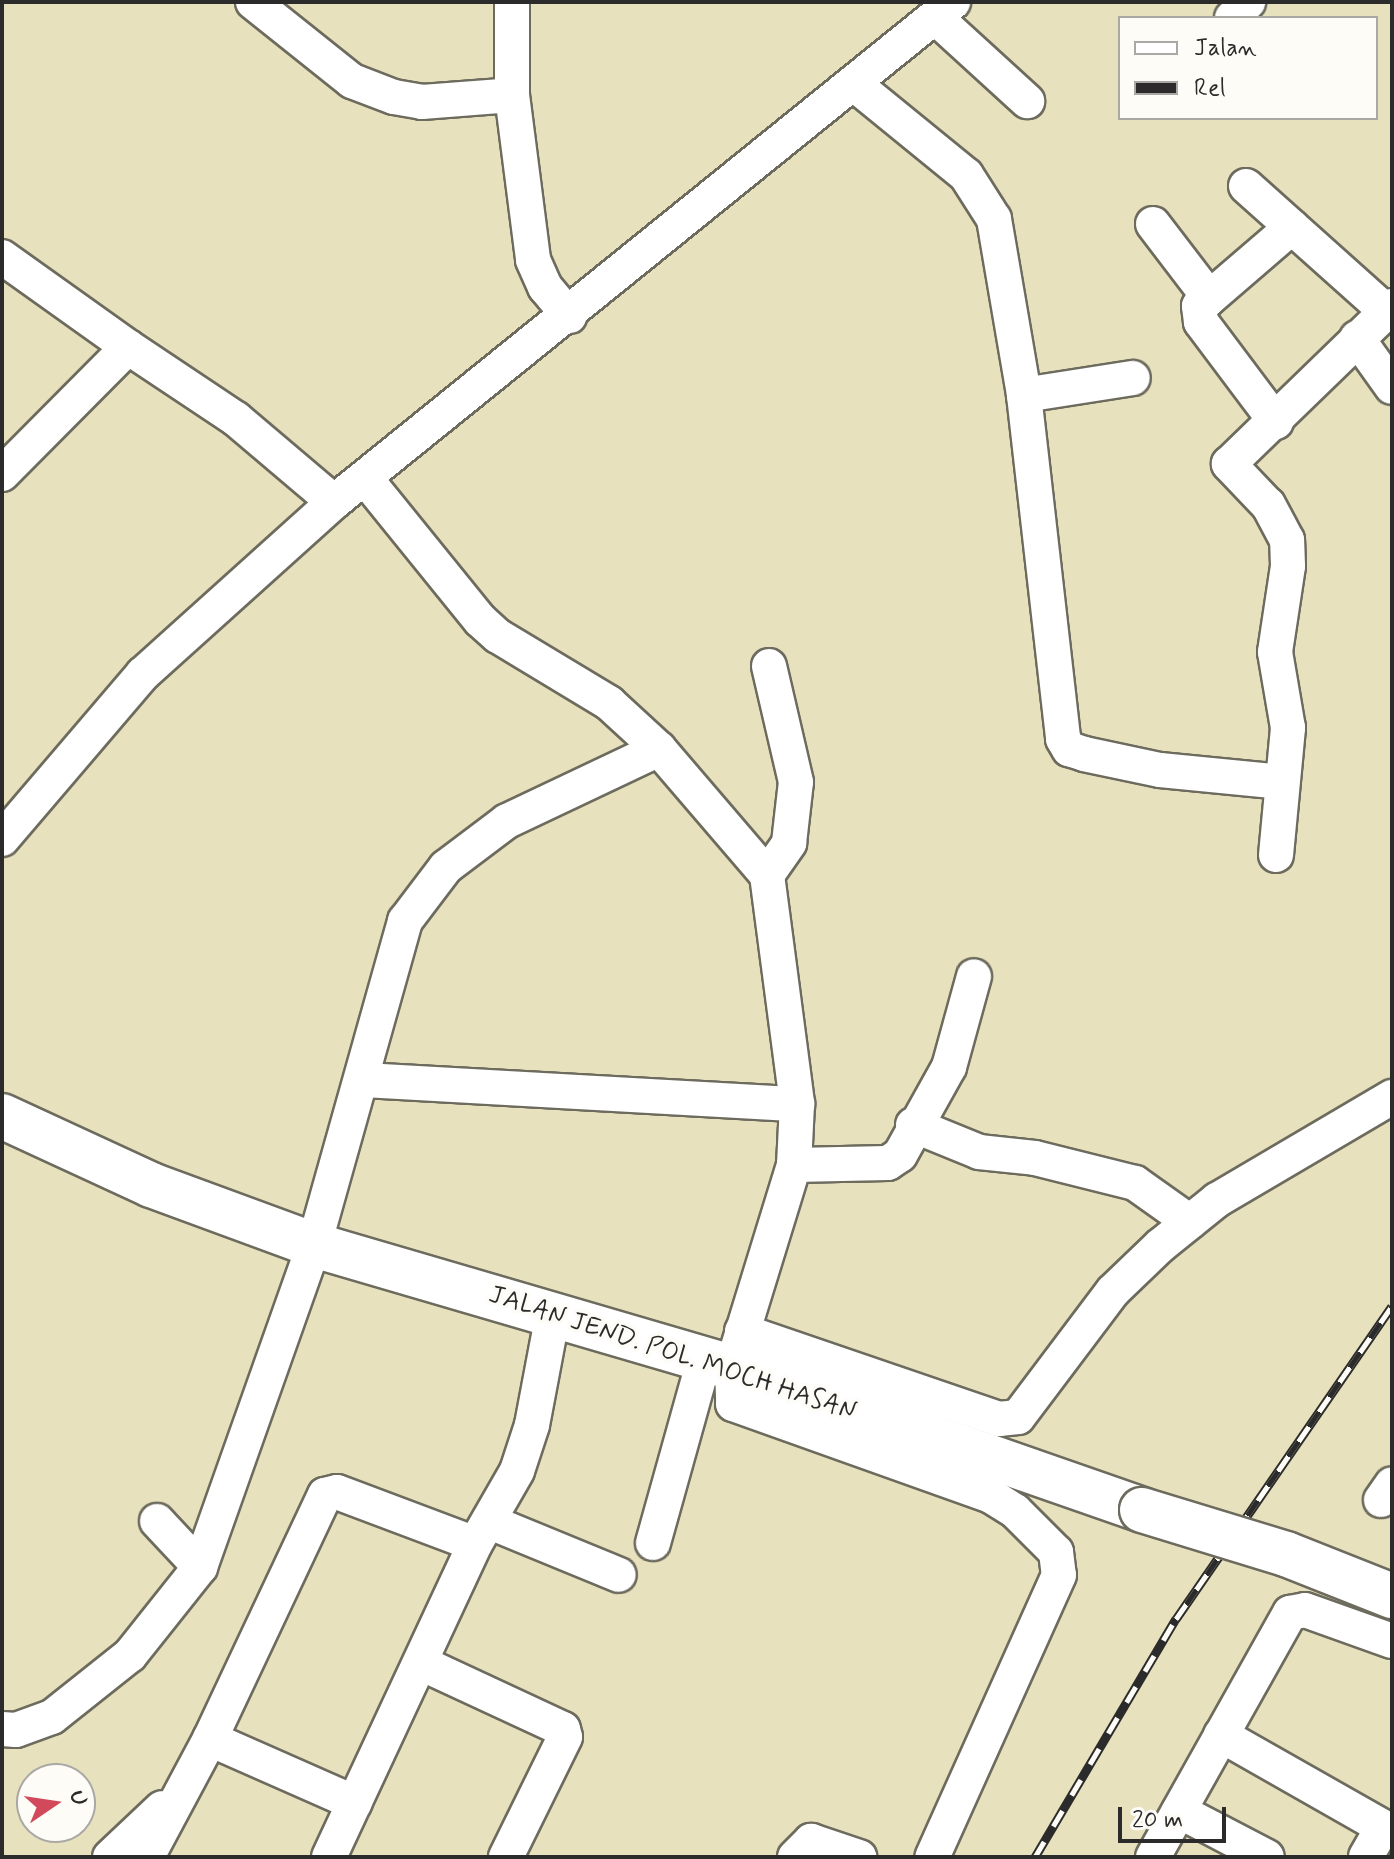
<!DOCTYPE html>
<style>
body{margin:0}
#map{position:relative;width:1394px;height:1859px;overflow:hidden;background:#e7e1bd;font-family:Mynerve,sans-serif}
div>[style]{position:absolute}
.roads{filter:drop-shadow(2px 0 #6d6b5e) drop-shadow(-2px 0 #6d6b5e) drop-shadow(0 2px #6d6b5e) drop-shadow(0 -2px #6d6b5e)}
.minor>*{height:34px;margin:-17px;padding:0 17px;transform-origin:17px;border-radius:17px;background:#fff}
.major>*{height:44px;margin:-22px;padding:0 22px;transform-origin:22px;border-radius:22px;background:#fff}
.rail>*{height:9px;margin-top:-4.5px;transform-origin:0;background:repeating-linear-gradient(90deg,#fdfcf7 0 18px,#2b2b2b 0 36px);box-sizing:border-box;border-block:2px solid #2b2b2b}
.bridges{filter:drop-shadow(2px 0 #6d6b5e) drop-shadow(-2px 0 #6d6b5e) drop-shadow(0 2px #6d6b5e) drop-shadow(0 -2px #6d6b5e)}
.major-bridge>*{height:44px;margin:-22px;padding:0 22px;transform-origin:22px;border-radius:22px;background:#fff}
span{translate:-50% -50%;white-space:nowrap;text-align:center;line-height:1.15;-webkit-text-stroke:7px #fdfcf7;paint-order:stroke}
.street-label{font-size:26px;color:#2b2b2b}
.frame{position:absolute;inset:0;border:4px solid #2b2b2b;pointer-events:none}
.legend{position:absolute;left:1118px;top:16px;width:260px;height:104px;box-sizing:border-box;background:#fdfcf7;border:2px solid #a9a8a5;margin:0;padding:10px 14px;list-style:none;font-size:24px;color:#2b2b2b}
.legend li{display:flex;align-items:center;gap:16px;height:40px}
.legend b{width:40px;border:2px solid #a9a8a5}
.north{position:absolute;left:16px;top:1763px;width:80px;height:80px;box-sizing:border-box;background:#fdfcf7;border:2px solid #a9a8a5;border-radius:50%;rotate:77deg;font-size:22px;font-weight:700;line-height:32px;text-align:center;color:#2b2b2b}
.north::after{content:'';display:block;margin:auto;width:28px;height:36px;background:#d1495b;clip-path:polygon(50% 0,100% 100%,50% 72%,0 100%)}
.scale{position:absolute;left:1118px;top:1807px;width:108px;height:36px;box-sizing:border-box;border:4px solid #2b2b2b;border-top:0;padding-left:10px;font-size:24px;line-height:28px;white-space:nowrap;color:#2b2b2b;-webkit-text-stroke:6px #fdfcf7;paint-order:stroke}
</style>
<div id="map">
<div class="roads">
<div class="minor">
<div style="left:253px;top:2px;width:127px;rotate:38.6deg"></div>
<div style="left:352px;top:81px;width:45px;rotate:20.9deg"></div>
<div style="left:394px;top:97px;width:28px;rotate:10deg"></div>
<div style="left:422px;top:102px;width:90px;rotate:-4.4deg"></div>
<div style="left:512px;top:2px;width:93px;rotate:90deg"></div>
<div style="left:512px;top:95px;width:166px;rotate:82.7deg"></div>
<div style="left:533px;top:260px;width:30px;rotate:66deg"></div>
<div style="left:545px;top:287px;width:38px;rotate:50deg"></div>
<div style="left:935px;top:17px;width:125px;rotate:42.4deg"></div>
<div style="left:1232px;top:18px;width:23px;rotate:-45deg"></div>
<div style="left:853px;top:83px;width:146px;rotate:39.2deg"></div>
<div style="left:966px;top:175px;width:52px;rotate:57.5deg"></div>
<div style="left:994px;top:219px;width:179px;rotate:80.3deg"></div>
<div style="left:1024px;top:395px;width:346px;rotate:83.5deg"></div>
<div style="left:1063px;top:739px;width:12px;rotate:59deg"></div>
<div style="left:1069px;top:749px;width:16px;rotate:18deg"></div>
<div style="left:1084px;top:754px;width:78px;rotate:11.9deg"></div>
<div style="left:1160px;top:770px;width:123px;rotate:5.6deg"></div>
<div style="left:1246px;top:186px;width:188px;rotate:41.8deg"></div>
<div style="left:1153px;top:224px;width:81px;rotate:52.6deg"></div>
<div style="left:1202px;top:288px;width:13px;rotate:67deg"></div>
<div style="left:1207px;top:300px;width:10px;rotate:143deg"></div>
<div style="left:1199px;top:306px;width:16px;rotate:83deg"></div>
<div style="left:1201px;top:322px;width:125px;rotate:53.1deg"></div>
<div style="left:2px;top:257px;width:155px;rotate:35.5deg"></div>
<div style="left:1207px;top:300px;width:112px;rotate:-40.7deg"></div>
<div style="left:1357px;top:338px;width:60px;rotate:54.5deg"></div>
<div style="left:1024px;top:395px;width:110px;rotate:-8.9deg"></div>
<div style="left:2px;top:474px;width:179px;rotate:-45.2deg"></div>
<div style="left:128px;top:347px;width:130px;rotate:33.7deg"></div>
<div style="left:236px;top:419px;width:128px;rotate:40.3deg"></div>
<div style="left:365px;top:478px;width:183px;rotate:51deg"></div>
<div style="left:480px;top:620px;width:24px;rotate:42deg"></div>
<div style="left:498px;top:636px;width:130px;rotate:31.1deg"></div>
<div style="left:609px;top:703px;width:68px;rotate:42.6deg"></div>
<div style="left:659px;top:749px;width:166px;rotate:49.4deg"></div>
<div style="left:767px;top:875px;width:231px;rotate:82.5deg"></div>
<div style="left:797px;top:1104px;width:61px;rotate:92.8deg"></div>
<div style="left:794px;top:1165px;width:211px;rotate:107.1deg"></div>
<div style="left:732px;top:1367px;width:37px;rotate:88deg"></div>
<div style="left:733px;top:1404px;width:274px;rotate:19.6deg"></div>
<div style="left:991px;top:1496px;width:28px;rotate:32deg"></div>
<div style="left:1015px;top:1511px;width:58px;rotate:45deg"></div>
<div style="left:1056px;top:1552px;width:23px;rotate:83deg"></div>
<div style="left:1059px;top:1575px;width:309px;rotate:114.2deg"></div>
<div style="left:2px;top:839px;width:217px;rotate:-49.5deg"></div>
<div style="left:143px;top:674px;width:257px;rotate:-42deg"></div>
<div style="left:334px;top:502px;width:796px;rotate:-38.93deg"></div>
<div style="left:1276px;top:855px;width:128px;rotate:-84.6deg"></div>
<div style="left:1288px;top:728px;width:77px;rotate:-99.7deg"></div>
<div style="left:1275px;top:652px;width:87px;rotate:-81.4deg"></div>
<div style="left:1288px;top:566px;width:26px;rotate:-92deg"></div>
<div style="left:1287px;top:540px;width:40px;rotate:-118deg"></div>
<div style="left:1268px;top:505px;width:57px;rotate:-133.6deg"></div>
<div style="left:1229px;top:464px;width:227px;rotate:-44.1deg"></div>
<div style="left:767px;top:875px;width:39px;rotate:-55deg"></div>
<div style="left:789px;top:843px;width:61px;rotate:-83.5deg"></div>
<div style="left:796px;top:782px;width:119px;rotate:-103.1deg"></div>
<div style="left:363px;top:1080px;width:435px;rotate:3.2deg"></div>
<div style="left:913px;top:1125px;width:71px;rotate:22.2deg"></div>
<div style="left:979px;top:1152px;width:56px;rotate:6.1deg"></div>
<div style="left:1035px;top:1158px;width:103px;rotate:14deg"></div>
<div style="left:1135px;top:1183px;width:67px;rotate:35.3deg"></div>
<div style="left:794px;top:1165px;width:94px;rotate:-1.2deg"></div>
<div style="left:888px;top:1163px;width:14px;rotate:-34deg"></div>
<div style="left:900px;top:1155px;width:101px;rotate:-60.9deg"></div>
<div style="left:949px;top:1067px;width:94px;rotate:-74.6deg"></div>
<div style="left:742px;top:1331px;width:272px;rotate:18.9deg"></div>
<div style="left:999px;top:1419px;width:19px;rotate:-6deg"></div>
<div style="left:1018px;top:1417px;width:158px;rotate:-53deg"></div>
<div style="left:1113px;top:1291px;width:66px;rotate:-43.8deg"></div>
<div style="left:1161px;top:1245px;width:72px;rotate:-38.8deg"></div>
<div style="left:1217px;top:1200px;width:203px;rotate:-30.5deg"></div>
<div style="left:1381px;top:1500px;width:19px;rotate:-55deg"></div>
<div style="left:157px;top:1521px;width:63px;rotate:46.9deg"></div>
<div style="left:490px;top:1522px;width:139px;rotate:22.3deg"></div>
<div style="left:653px;top:1543px;width:190px;rotate:-74.4deg"></div>
<div style="left:423px;top:1664px;width:154px;rotate:24.9deg"></div>
<div style="left:563px;top:1729px;width:8px;rotate:76deg"></div>
<div style="left:565px;top:1737px;width:134px;rotate:116.2deg"></div>
<div style="left:2px;top:1729px;width:14px;rotate:4deg"></div>
<div style="left:16px;top:1730px;width:38px;rotate:-20deg"></div>
<div style="left:52px;top:1717px;width:100px;rotate:-38.5deg"></div>
<div style="left:130px;top:1655px;width:112px;rotate:-51.5deg"></div>
<div style="left:200px;top:1567px;width:342px;rotate:-70.5deg"></div>
<div style="left:314px;top:1245px;width:337px;rotate:-74.3deg"></div>
<div style="left:405px;top:921px;width:68px;rotate:-52.8deg"></div>
<div style="left:446px;top:867px;width:76px;rotate:-37deg"></div>
<div style="left:507px;top:821px;width:168px;rotate:-25.3deg"></div>
<div style="left:1221px;top:1735px;width:186px;rotate:29.6deg"></div>
<div style="left:1383px;top:1827px;width:34px;rotate:120deg"></div>
<div style="left:210px;top:1739px;width:158px;rotate:23.8deg"></div>
<div style="left:1179px;top:1811px;width:99px;rotate:27.6deg"></div>
<div style="left:110px;top:1857px;width:71px;rotate:-43.3deg"></div>
<div style="left:147px;top:1857px;width:134px;rotate:-61.9deg"></div>
<div style="left:210px;top:1739px;width:270px;rotate:-64.8deg"></div>
<div style="left:325px;top:1495px;width:12px;rotate:-14deg"></div>
<div style="left:337px;top:1492px;width:147px;rotate:20.6deg"></div>
<div style="left:329px;top:1857px;width:345px;rotate:-65deg"></div>
<div style="left:475px;top:1544px;width:84px;rotate:-60.1deg"></div>
<div style="left:517px;top:1471px;width:48px;rotate:-71.9deg"></div>
<div style="left:532px;top:1425px;width:113px;rotate:-79.3deg"></div>
<div style="left:795px;top:1857px;width:23px;rotate:-45deg"></div>
<div style="left:811px;top:1841px;width:51px;rotate:18.4deg"></div>
<div style="left:1153px;top:1857px;width:280px;rotate:-60.7deg"></div>
<div style="left:1290px;top:1613px;width:15px;rotate:-11deg"></div>
<div style="left:1305px;top:1610px;width:92px;rotate:19.6deg"></div>
</div>
<div class="major">
<div style="left:2px;top:1116px;width:164px;rotate:24.8deg"></div>
<div style="left:151px;top:1185px;width:174px;rotate:20.2deg"></div>
<div style="left:314px;top:1245px;width:435px;rotate:16.3deg"></div>
<div style="left:732px;top:1367px;width:434px;rotate:19.2deg"></div>
</div>
</div>
<div class="rail">
<div style="left:1035px;top:1857px;width:277px;rotate:-59.4deg"></div>
<div style="left:1176px;top:1619px;width:380px;rotate:-55.4deg"></div>
</div>
<div class="bridges">
<div class="major-bridge">
<div style="left:1142px;top:1510px;width:151px;rotate:17deg"></div>
<div style="left:1286px;top:1554px;width:114px;rotate:21.6deg"></div>
</div>
</div>
<div class="street-label">
<span style="left:672px;top:1354px;rotate:18deg">JALAN JEND. POL. MOCH HASAN</span>
</div>
<div class="frame"></div>
<ul class="legend">
<li><b style="height:10px;background:#fff"></b>Jalan</li>
<li><b style="height:10px;background:#2b2b2b"></b>Rel</li>
</ul>
<div class="north">U</div>
<div class="scale">20 m</div>
</div>
